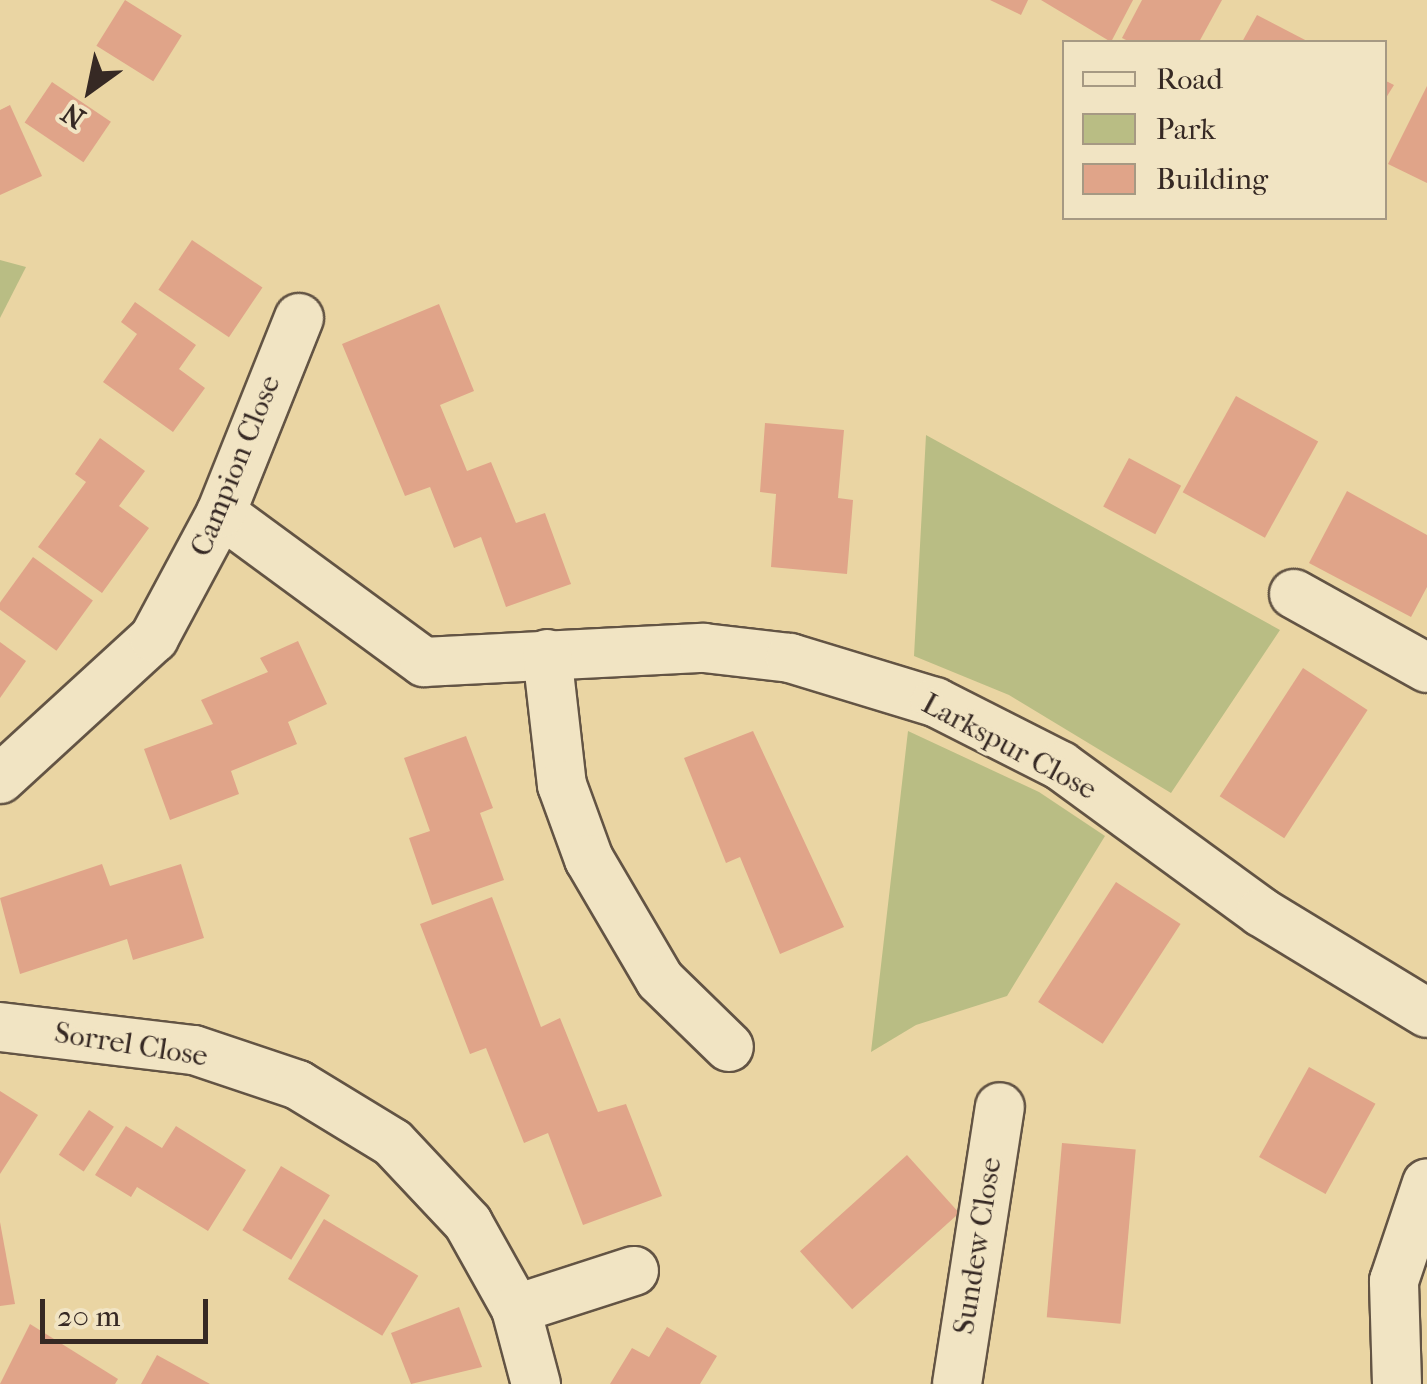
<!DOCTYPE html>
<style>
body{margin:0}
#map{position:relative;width:1427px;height:1384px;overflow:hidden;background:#ead5a3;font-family:"IM FELL French Canon",serif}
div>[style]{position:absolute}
.green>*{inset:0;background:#b9bd84}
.building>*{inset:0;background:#e0a489;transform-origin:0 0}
.roads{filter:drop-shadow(2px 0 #635444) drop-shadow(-2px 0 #635444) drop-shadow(0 2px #635444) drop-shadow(0 -2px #635444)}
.street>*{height:48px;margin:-24px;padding:0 24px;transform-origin:24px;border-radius:24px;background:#f1e4c3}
span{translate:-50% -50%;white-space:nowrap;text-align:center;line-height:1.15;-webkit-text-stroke:8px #f1e4c3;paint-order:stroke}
.street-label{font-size:30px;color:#362924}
.legend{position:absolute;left:1062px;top:40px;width:325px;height:180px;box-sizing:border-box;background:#f1e4c3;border:2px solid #a69983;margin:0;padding:12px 18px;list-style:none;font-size:30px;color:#362924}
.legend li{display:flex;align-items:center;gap:20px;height:50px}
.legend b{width:50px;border:2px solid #a69983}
.north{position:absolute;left:40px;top:40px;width:100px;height:100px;-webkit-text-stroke:8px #f1e4c3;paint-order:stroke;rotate:213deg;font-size:28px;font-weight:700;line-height:40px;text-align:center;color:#362924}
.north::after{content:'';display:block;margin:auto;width:35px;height:45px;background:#362924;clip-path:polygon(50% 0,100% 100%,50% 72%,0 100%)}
.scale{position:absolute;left:40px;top:1299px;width:168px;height:45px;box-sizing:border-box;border:5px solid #362924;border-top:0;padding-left:12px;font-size:30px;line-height:35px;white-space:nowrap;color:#362924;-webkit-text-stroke:8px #f1e4c3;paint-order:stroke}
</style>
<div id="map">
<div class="green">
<div style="clip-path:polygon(0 260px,26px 267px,0 318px)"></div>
<div style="clip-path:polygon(926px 435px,1280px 630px,1171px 793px,1009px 695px,914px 656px)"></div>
<div style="clip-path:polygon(908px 731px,1039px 792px,1105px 836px,1007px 996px,916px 1025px,871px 1052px)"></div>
</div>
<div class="building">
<div style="left:125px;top:0;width:67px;height:54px;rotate:32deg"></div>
<div style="clip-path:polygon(990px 0,1028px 0,1021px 15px)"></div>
<div style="clip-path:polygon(1041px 0,1133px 0,1111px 42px)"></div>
<div style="clip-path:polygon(1142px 0,1222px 0,1199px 42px,1130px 42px,1122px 38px)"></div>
<div style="clip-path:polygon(1257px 15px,1309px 42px,1242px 42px)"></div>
<div style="clip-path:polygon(1384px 80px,1394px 85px,1384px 101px)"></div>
<div style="left:52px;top:82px;width:71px;height:49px;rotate:34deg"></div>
<div style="clip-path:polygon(1427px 86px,1427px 183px,1388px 164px)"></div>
<div style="clip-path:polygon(10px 105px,42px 176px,0 195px,0 110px)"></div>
<div style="left:192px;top:240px;width:85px;height:60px;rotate:34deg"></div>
<div style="clip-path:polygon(135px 302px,196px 345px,179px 369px,205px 388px,173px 432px,103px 382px,137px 334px,121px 322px)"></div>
<div style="clip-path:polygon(439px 304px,474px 391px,440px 405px,467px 471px,491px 462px,516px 523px,545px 513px,571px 584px,506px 607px,481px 537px,454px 548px,430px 487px,405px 496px,342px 344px)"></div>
<div style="left:1236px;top:396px;width:94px;height:110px;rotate:29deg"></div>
<div style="clip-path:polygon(765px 423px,844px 430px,838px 498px,853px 500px,847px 574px,771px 567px,776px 494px,760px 492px)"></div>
<div style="clip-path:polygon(100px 438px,145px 471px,119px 506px,149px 528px,102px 593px,38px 547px,86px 482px,75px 474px)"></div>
<div style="left:1129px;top:458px;width:59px;height:55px;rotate:28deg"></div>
<div style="clip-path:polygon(1347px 491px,1427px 535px,1427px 587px,1411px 617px,1309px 563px)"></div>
<div style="left:33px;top:557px;width:74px;height:62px;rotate:36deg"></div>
<div style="clip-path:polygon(298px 641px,327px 704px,288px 722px,297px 744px,231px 771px,239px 794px,170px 820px,144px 749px,213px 724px,201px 700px,268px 672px,260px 658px)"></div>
<div style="clip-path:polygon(0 642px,26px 661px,0 698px)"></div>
<div style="left:1303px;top:668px;width:77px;height:153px;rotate:33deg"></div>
<div style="clip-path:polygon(753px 731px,844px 927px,780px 954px,740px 857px,726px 863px,684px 758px)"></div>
<div style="clip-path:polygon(466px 736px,493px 808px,480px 813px,504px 880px,432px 905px,409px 838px,430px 831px,404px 758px)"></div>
<div style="clip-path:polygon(102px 864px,110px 886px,181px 864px,204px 938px,133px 960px,127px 939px,20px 974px,0 898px)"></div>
<div style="left:1116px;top:882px;width:77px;height:143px;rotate:33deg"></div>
<div style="clip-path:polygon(492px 897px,541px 1027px,560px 1018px,598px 1112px,626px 1104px,662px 1196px,583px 1225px,548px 1133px,524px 1143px,486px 1048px,470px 1054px,420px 924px)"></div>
<div style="left:1309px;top:1067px;width:76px;height:103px;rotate:29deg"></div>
<div style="clip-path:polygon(0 1091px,38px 1115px,0 1174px)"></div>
<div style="left:89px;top:1110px;width:30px;height:54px;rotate:34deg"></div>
<div style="clip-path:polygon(126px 1126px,162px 1148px,176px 1126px,246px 1170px,208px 1231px,137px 1187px,131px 1197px,95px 1175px)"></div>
<div style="left:1062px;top:1143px;width:74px;height:175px;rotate:5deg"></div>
<div style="left:907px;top:1155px;width:78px;height:144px;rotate:48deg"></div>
<div style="left:281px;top:1166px;width:57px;height:75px;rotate:31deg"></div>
<div style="left:324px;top:1219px;width:110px;height:70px;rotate:31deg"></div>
<div style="clip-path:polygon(0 1222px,15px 1304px,0 1306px)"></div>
<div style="clip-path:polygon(459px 1307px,482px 1367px,411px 1384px,391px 1333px)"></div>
<div style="clip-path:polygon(30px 1324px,118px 1379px,115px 1384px,0 1384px)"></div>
<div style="clip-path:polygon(667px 1327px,717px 1356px,700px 1384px,610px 1384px,632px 1348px,649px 1357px)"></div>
<div style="clip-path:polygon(157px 1355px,210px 1384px,141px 1384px)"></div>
</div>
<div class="roads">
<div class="street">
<div style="left:221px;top:513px;width:252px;rotate:36.3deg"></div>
<div style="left:424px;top:662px;width:280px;rotate:-2.9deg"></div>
<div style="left:704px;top:648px;width:87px;rotate:6.6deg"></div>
<div style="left:790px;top:658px;width:152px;rotate:16.9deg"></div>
<div style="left:935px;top:702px;width:141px;rotate:26.9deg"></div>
<div style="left:1061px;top:766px;width:248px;rotate:36.1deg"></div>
<div style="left:1261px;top:912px;width:194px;rotate:31.3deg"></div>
<div style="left:1294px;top:594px;width:152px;rotate:29.1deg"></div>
<div style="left:547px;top:654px;width:132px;rotate:83.5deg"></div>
<div style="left:562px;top:785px;width:79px;rotate:70deg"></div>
<div style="left:589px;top:859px;width:140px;rotate:59.6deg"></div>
<div style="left:660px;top:980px;width:96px;rotate:44.2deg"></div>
<div style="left:0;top:779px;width:209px;rotate:-42.5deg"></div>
<div style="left:154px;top:638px;width:142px;rotate:-61.8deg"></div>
<div style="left:221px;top:513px;width:210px;rotate:-68.2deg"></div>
<div style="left:0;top:1027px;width:195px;rotate:6.8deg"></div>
<div style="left:194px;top:1050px;width:110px;rotate:18.6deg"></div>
<div style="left:298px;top:1085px;width:111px;rotate:31.4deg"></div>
<div style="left:393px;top:1143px;width:110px;rotate:46.8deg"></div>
<div style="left:468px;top:1223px;width:98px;rotate:60.8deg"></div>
<div style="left:516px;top:1309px;width:78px;rotate:75.1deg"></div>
<div style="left:516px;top:1309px;width:124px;rotate:-17.9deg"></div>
<div style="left:957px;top:1384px;width:280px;rotate:-81.2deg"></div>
<div style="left:1397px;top:1384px;width:103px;rotate:-91.7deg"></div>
<div style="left:1394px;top:1281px;width:103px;rotate:-71.4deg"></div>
</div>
</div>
<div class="street-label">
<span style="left:236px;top:466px;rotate:-68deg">Campion Close</span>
<span style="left:1009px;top:747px;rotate:28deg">Larkspur Close</span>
<span style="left:131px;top:1045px;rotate:9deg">Sorrel Close</span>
<span style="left:978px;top:1246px;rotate:-81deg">Sundew Close</span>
</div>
<ul class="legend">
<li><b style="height:12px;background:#f1e4c3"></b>Road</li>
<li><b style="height:28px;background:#b9bd84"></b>Park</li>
<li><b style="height:28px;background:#e0a489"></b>Building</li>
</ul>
<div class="north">N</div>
<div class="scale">20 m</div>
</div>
